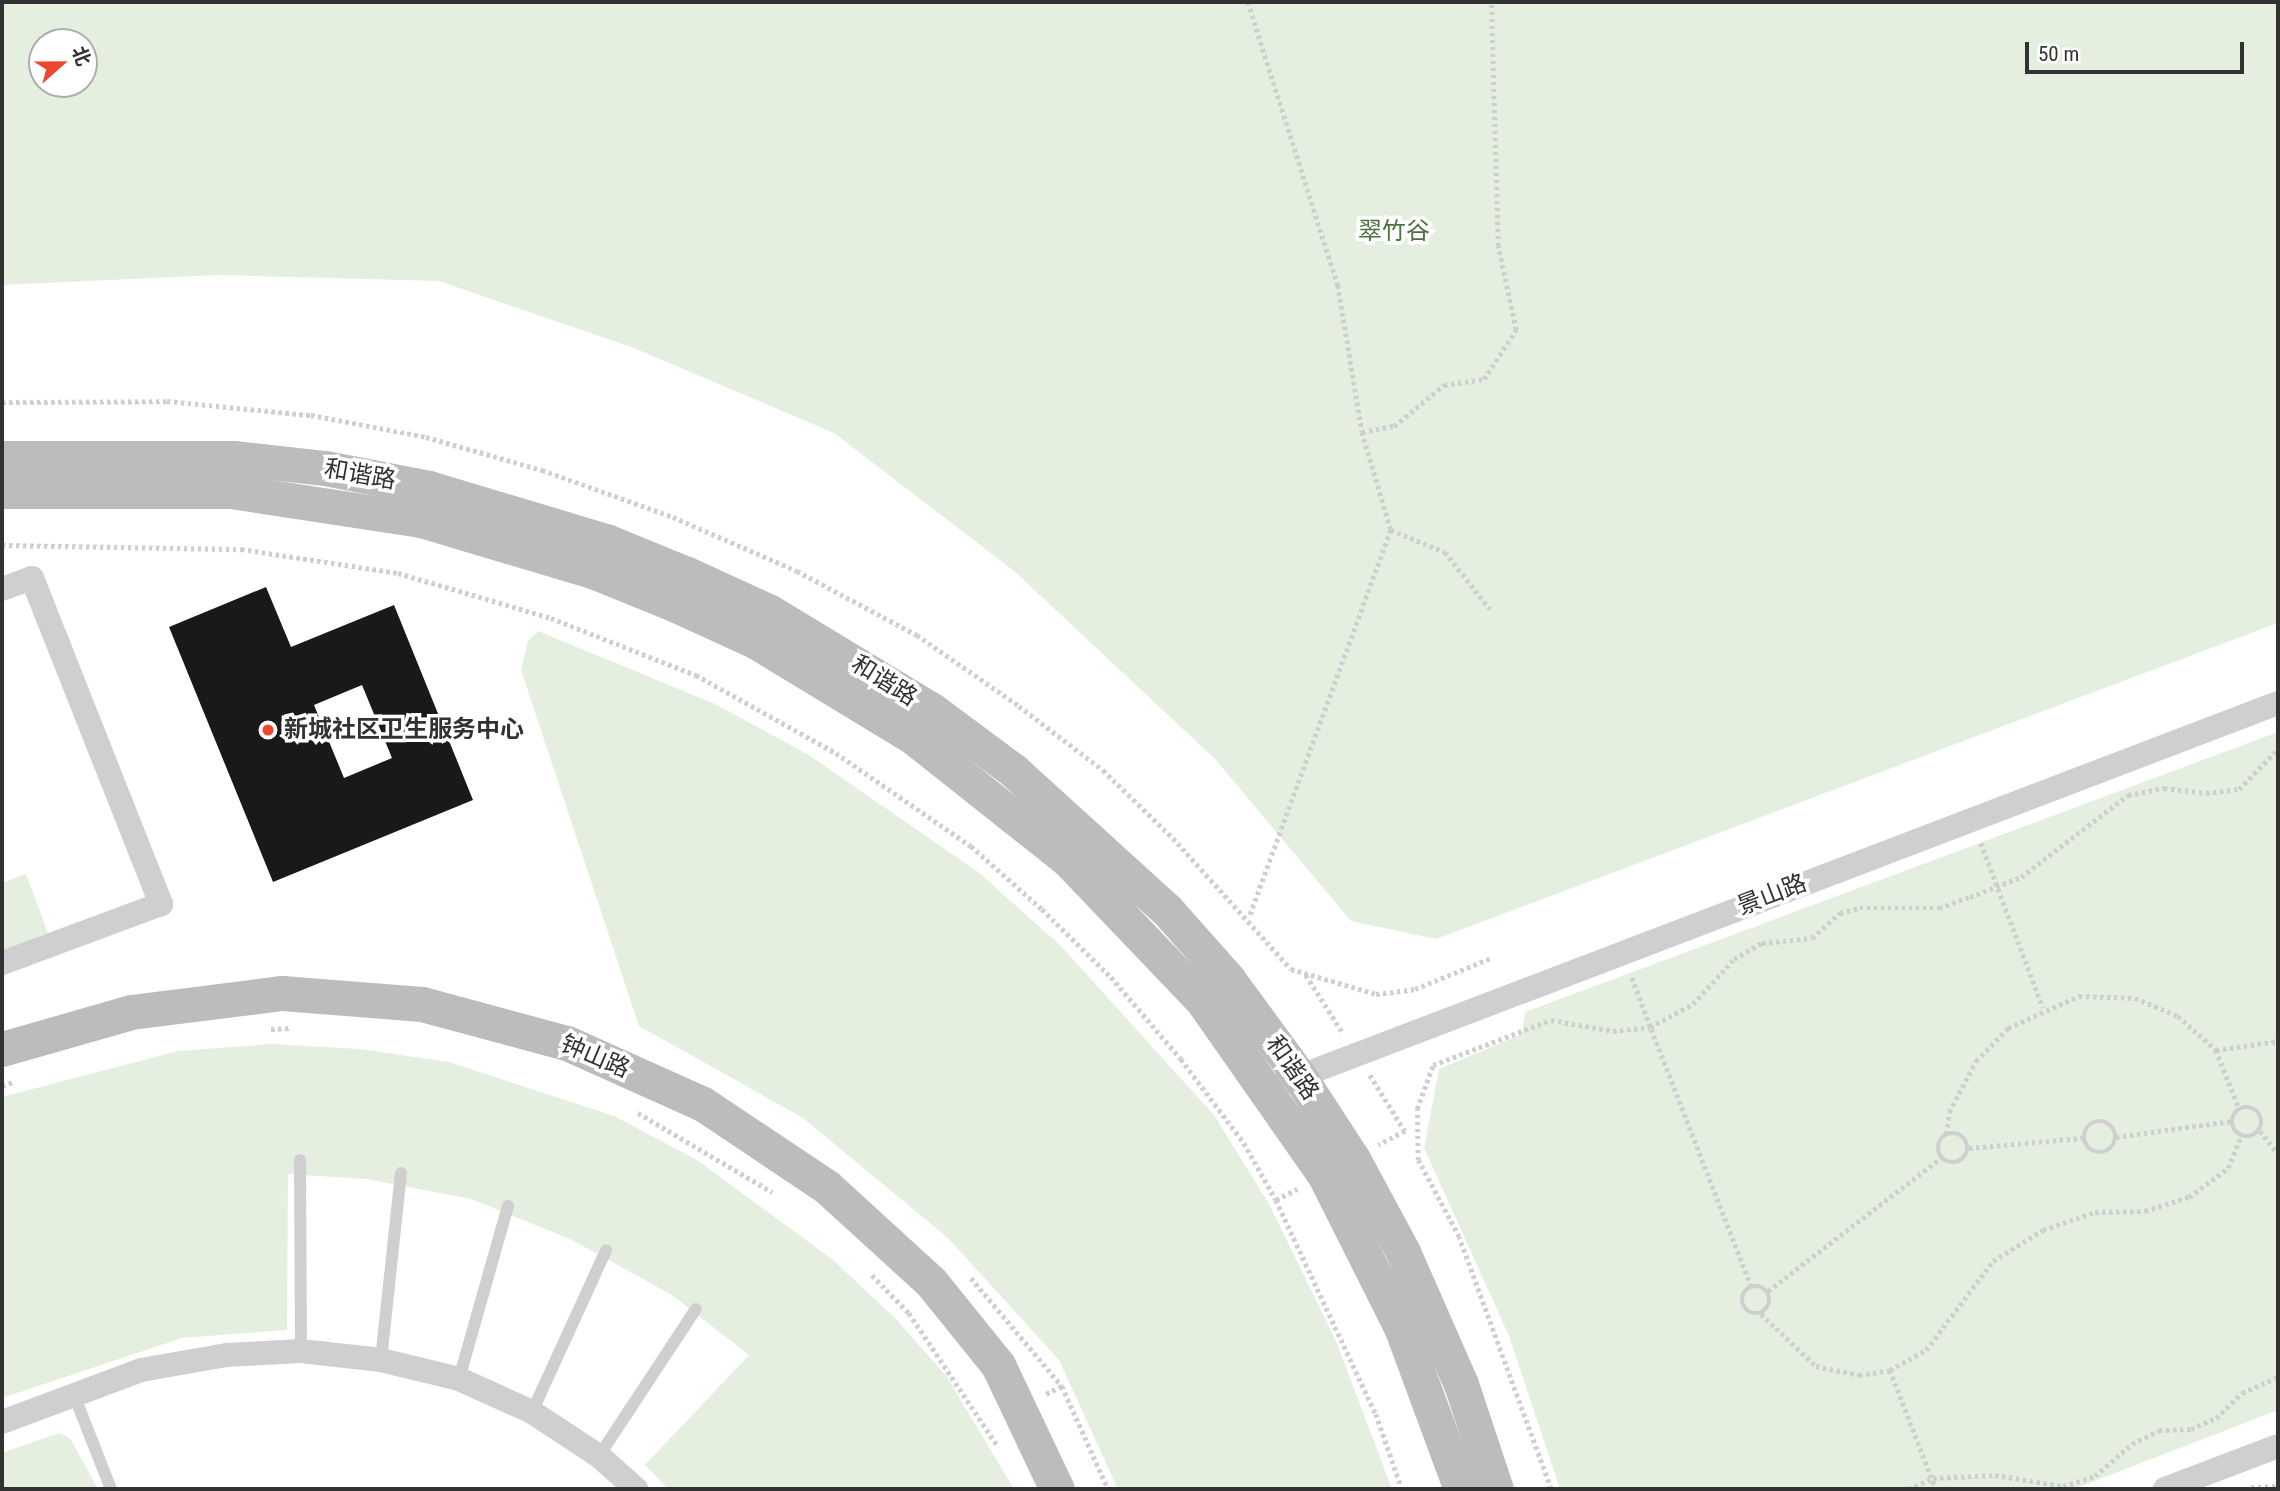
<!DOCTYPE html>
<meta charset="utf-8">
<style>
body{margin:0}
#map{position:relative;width:2280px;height:1491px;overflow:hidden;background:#fff;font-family:"Roboto Condensed","Noto Sans SC",sans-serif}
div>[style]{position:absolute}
.green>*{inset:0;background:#e5efe0}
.building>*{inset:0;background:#191919}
.path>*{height:4.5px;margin-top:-2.25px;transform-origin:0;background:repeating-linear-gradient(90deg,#cfcfcf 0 3.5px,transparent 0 7px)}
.path>.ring{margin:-2.25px;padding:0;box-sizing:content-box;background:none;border:4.5px solid #cfcfcf;border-radius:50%}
.lane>*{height:12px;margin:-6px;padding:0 6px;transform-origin:6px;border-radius:6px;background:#cfcfcf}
.street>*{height:24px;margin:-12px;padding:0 12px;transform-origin:12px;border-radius:12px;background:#cfcfcf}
.secondary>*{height:35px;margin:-17.5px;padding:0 17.5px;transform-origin:17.5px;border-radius:17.5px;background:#bcbcbc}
.dots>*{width:19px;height:19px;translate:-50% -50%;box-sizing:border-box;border:4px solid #fff;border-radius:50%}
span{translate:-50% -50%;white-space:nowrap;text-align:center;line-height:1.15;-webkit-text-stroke:7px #fff;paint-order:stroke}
.park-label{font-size:24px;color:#4b723c}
.street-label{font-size:24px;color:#323232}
.poi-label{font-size:24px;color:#323232;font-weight:700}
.left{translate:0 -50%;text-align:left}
.frame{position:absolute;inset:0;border:4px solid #323232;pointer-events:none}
.north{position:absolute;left:28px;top:28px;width:70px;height:70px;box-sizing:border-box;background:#fff;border:2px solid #adadad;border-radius:50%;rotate:69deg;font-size:19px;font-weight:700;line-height:28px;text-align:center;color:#323232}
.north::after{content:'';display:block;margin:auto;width:24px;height:32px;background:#ef472f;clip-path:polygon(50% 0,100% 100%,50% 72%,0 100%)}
.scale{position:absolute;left:2025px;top:42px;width:219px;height:32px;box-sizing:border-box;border:4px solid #323232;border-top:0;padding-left:9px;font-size:21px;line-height:24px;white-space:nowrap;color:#323232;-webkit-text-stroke:5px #fff;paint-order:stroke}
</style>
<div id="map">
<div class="green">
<div style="clip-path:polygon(evenodd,2px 2px,2278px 2px,2278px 623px,1436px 939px,1351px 921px,1215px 759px,1014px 571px,834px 433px,634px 348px,439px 281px,218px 275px,2px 285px,2px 2px,84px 42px,84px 84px,42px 84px,42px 42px,84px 42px)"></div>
<div style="clip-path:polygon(538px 631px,715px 704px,809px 755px,978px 872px,1060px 945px,1214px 1115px,1269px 1204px,1336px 1341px,1392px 1489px,1118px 1489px,1059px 1360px,948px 1238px,803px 1118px,639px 1026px,521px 670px,528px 641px)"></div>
<div style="clip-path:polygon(2278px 732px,2278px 1410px,2074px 1489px,1560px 1489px,1509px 1336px,1424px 1148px,1439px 1069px,1522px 1034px,1525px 1012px)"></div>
<div style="clip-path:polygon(26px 874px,48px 933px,2px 951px,2px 883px)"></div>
<div style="clip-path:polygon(271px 1044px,360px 1049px,449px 1062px,614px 1116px,697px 1160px,833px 1260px,896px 1319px,947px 1377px,1014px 1489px,668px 1489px,645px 1465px,749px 1355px,672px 1295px,570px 1239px,471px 1199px,366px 1179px,288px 1174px,287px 1330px,182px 1338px,2px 1398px,2px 1097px,178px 1051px)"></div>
<div style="clip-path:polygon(59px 1433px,70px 1438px,98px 1489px,2px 1489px,2px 1453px)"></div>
</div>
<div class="building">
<div style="clip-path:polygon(evenodd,266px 587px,291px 647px,394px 605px,473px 800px,273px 882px,169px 627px,266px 587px,362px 685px,392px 758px,344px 778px,314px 705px,362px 685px)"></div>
</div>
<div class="path">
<div style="left:1248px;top:2px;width:297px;rotate:72.4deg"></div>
<div style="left:1338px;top:285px;width:149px;rotate:80.7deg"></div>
<div style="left:1362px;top:432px;width:102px;rotate:73.5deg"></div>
<div style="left:1391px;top:530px;width:412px;rotate:110.1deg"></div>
<div style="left:2px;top:402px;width:165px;rotate:-0.3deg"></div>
<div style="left:167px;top:401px;width:145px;rotate:5.6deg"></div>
<div style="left:311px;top:415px;width:117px;rotate:10.8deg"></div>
<div style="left:426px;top:437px;width:121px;rotate:15.9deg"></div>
<div style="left:542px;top:470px;width:139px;rotate:19.7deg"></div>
<div style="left:673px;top:517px;width:135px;rotate:23.5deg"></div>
<div style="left:797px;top:571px;width:136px;rotate:28.1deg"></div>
<div style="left:917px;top:635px;width:124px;rotate:34.8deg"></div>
<div style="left:1019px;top:706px;width:106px;rotate:37.3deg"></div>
<div style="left:1103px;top:770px;width:98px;rotate:44.2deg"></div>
<div style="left:1173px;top:838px;width:176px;rotate:48deg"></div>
<div style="left:1291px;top:969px;width:89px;rotate:16.4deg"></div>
<div style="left:1376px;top:994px;width:39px;rotate:-7deg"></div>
<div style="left:1415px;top:989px;width:82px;rotate:-22.2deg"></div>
<div style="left:1362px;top:432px;width:33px;rotate:-11deg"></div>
<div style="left:1394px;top:426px;width:65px;rotate:-39.4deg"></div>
<div style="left:1444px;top:385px;width:40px;rotate:-8.5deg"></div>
<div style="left:1484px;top:379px;width:59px;rotate:-56.9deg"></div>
<div style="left:1516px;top:330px;width:86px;rotate:-102.1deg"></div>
<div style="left:1498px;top:246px;width:244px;rotate:-91.6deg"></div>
<div style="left:1391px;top:530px;width:58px;rotate:22.2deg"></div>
<div style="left:1445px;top:552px;width:73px;rotate:51.7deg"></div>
<div style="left:2px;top:545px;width:239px;rotate:1deg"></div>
<div style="left:241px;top:549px;width:159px;rotate:8.7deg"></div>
<div style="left:398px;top:573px;width:159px;rotate:16.4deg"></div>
<div style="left:551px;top:618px;width:156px;rotate:21.5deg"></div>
<div style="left:696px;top:675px;width:160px;rotate:29.1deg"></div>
<div style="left:836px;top:753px;width:164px;rotate:34.6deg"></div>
<div style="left:971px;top:846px;width:95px;rotate:41.6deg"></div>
<div style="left:1042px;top:909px;width:97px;rotate:44.6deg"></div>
<div style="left:1111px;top:977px;width:108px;rotate:49.5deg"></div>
<div style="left:1181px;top:1059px;width:105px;rotate:53.1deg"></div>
<div style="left:1244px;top:1143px;width:65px;rotate:60.7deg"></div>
<div style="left:1276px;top:1200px;width:236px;rotate:65deg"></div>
<div style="left:1376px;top:1414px;width:79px;rotate:70.9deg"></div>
<div style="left:1981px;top:843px;width:176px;rotate:69.4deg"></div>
<div style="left:1306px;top:975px;width:69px;rotate:57.5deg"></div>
<div style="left:271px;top:1029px;width:19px;rotate:-3deg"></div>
<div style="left:2216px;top:1050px;width:63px;rotate:-8.3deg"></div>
<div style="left:1370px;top:1075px;width:66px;rotate:58deg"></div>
<div style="left:1405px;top:1131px;width:30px;rotate:152deg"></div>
<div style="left:2px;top:1086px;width:12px;rotate:-20deg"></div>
<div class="ring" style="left:2232px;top:1107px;width:25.5px;height:25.5px"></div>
<div style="left:638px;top:1113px;width:156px;rotate:30.5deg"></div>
<div class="ring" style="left:2084px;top:1121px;width:27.5px;height:27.5px"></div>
<div style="left:2260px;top:1131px;width:28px;rotate:51deg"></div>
<div class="ring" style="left:1938px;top:1133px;width:25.5px;height:25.5px"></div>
<div style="left:1946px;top:1134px;width:22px;rotate:-82deg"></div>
<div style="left:1949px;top:1112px;width:58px;rotate:-62.1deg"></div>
<div style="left:1976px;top:1061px;width:46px;rotate:-45.9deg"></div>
<div style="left:2008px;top:1028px;width:78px;rotate:-24.3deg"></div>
<div style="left:2079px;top:996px;width:56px;rotate:2deg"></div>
<div style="left:2135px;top:998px;width:47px;rotate:22.7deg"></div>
<div style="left:2178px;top:1016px;width:51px;rotate:41.8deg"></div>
<div style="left:2216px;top:1050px;width:62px;rotate:68.4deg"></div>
<div style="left:2116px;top:1137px;width:117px;rotate:-7.9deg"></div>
<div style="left:1969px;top:1148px;width:114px;rotate:-5deg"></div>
<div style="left:1276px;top:1200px;width:24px;rotate:-28deg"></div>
<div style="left:872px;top:1275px;width:53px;rotate:45.8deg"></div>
<div style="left:909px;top:1313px;width:159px;rotate:56.3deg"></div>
<div style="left:971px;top:1278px;width:141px;rotate:49.9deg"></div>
<div style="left:1062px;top:1386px;width:113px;rotate:65.9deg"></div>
<div class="ring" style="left:1742px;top:1286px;width:23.5px;height:23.5px"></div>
<div style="left:1751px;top:1287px;width:279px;rotate:-111.2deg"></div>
<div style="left:1650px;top:1027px;width:49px;rotate:-28.1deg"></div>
<div style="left:1693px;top:1004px;width:61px;rotate:-47.7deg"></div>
<div style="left:1734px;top:959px;width:32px;rotate:-30deg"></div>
<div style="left:1762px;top:943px;width:50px;rotate:-5.7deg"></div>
<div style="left:1812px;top:938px;width:38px;rotate:-42deg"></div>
<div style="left:1840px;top:913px;width:21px;rotate:-14deg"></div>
<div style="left:1860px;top:908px;width:79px"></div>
<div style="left:1939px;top:908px;width:33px;rotate:-20deg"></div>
<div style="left:1970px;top:897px;width:55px;rotate:-21.4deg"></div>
<div style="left:2021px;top:877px;width:135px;rotate:-37.5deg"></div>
<div style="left:2128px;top:795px;width:37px;rotate:-11deg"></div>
<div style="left:2164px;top:788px;width:42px;rotate:6.8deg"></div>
<div style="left:2206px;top:793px;width:33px;rotate:-7deg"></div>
<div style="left:2239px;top:789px;width:56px;rotate:-45.7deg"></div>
<div style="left:1768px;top:1291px;width:218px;rotate:-37.6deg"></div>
<div style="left:1761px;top:1314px;width:76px;rotate:43.4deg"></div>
<div style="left:1816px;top:1366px;width:44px;rotate:11.8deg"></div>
<div style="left:1859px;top:1375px;width:31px;rotate:-9deg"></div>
<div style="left:1890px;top:1370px;width:41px;rotate:-29.1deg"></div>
<div style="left:1926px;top:1350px;width:111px;rotate:-53deg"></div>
<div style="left:1993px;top:1261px;width:59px;rotate:-31.8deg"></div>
<div style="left:2043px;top:1230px;width:55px;rotate:-19.1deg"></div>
<div style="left:2095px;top:1212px;width:50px;rotate:-1.1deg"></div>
<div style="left:2145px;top:1211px;width:46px;rotate:-17.7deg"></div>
<div style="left:2189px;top:1197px;width:49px;rotate:-36.6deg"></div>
<div style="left:2228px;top:1168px;width:35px;rotate:-68deg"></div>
<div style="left:1890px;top:1370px;width:128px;rotate:68.9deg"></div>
<div style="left:1046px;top:1394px;width:18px;rotate:-27deg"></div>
<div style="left:2251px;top:1487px;width:27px;rotate:-2deg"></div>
<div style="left:1551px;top:1489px;width:268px;rotate:-110.1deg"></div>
<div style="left:1459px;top:1237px;width:87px;rotate:-118deg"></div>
<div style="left:1418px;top:1160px;width:51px;rotate:-91.1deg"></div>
<div style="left:1417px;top:1109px;width:47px;rotate:-70deg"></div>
<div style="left:1433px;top:1065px;width:126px;rotate:-20.9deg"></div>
<div style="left:1551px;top:1020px;width:63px;rotate:10.1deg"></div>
<div style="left:1613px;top:1031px;width:37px;rotate:-6deg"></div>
<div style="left:1650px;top:1027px;width:54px;rotate:-110.4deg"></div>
<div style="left:1908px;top:1489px;width:27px;rotate:-24deg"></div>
<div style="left:1933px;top:1478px;width:62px;rotate:-2.8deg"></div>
<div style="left:1995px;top:1475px;width:69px;rotate:9.2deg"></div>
<div style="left:2063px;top:1486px;width:34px;rotate:-17deg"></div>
<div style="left:2095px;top:1476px;width:49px;rotate:-40.9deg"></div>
<div style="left:2132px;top:1444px;width:30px;rotate:-27deg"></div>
<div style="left:2159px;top:1430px;width:32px;rotate:-2deg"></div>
<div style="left:2191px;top:1429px;width:27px;rotate:-24deg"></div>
<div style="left:2216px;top:1418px;width:36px;rotate:-44deg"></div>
<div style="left:2242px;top:1393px;width:39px;rotate:-24deg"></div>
</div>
<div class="lane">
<div style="left:300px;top:1160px;width:191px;rotate:89.7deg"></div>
<div style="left:381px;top:1360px;width:188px;rotate:-83.9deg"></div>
<div style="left:459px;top:1379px;width:180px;rotate:-74.2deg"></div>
<div style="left:74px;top:1395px;width:101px;rotate:68.5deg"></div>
<div style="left:532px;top:1412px;width:178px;rotate:-65.4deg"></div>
<div style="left:599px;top:1456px;width:176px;rotate:-56.6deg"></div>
</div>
<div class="street">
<div style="left:2px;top:589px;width:32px;rotate:-20deg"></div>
<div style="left:32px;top:578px;width:351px;rotate:68.4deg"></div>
<div style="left:161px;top:904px;width:170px;rotate:159.6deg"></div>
<div style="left:1285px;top:1082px;width:1063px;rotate:-20.89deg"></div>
<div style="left:2px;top:1422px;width:148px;rotate:-20.5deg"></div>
<div style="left:141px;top:1370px;width:87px;rotate:-9.9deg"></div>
<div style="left:227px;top:1355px;width:74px;rotate:-3.1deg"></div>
<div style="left:301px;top:1351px;width:81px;rotate:6.4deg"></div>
<div style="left:381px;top:1360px;width:80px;rotate:13.7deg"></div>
<div style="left:459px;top:1379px;width:80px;rotate:24.3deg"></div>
<div style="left:532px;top:1412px;width:80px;rotate:33.3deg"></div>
<div style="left:599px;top:1456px;width:50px;rotate:41.7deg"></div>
<div style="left:2165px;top:1489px;width:121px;rotate:-20.8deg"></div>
</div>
<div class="secondary">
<div style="left:2px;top:458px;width:231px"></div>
<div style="left:233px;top:458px;width:93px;rotate:6.2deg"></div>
<div style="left:325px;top:468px;width:106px;rotate:10.9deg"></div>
<div style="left:429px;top:488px;width:185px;rotate:16.7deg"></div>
<div style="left:606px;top:541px;width:87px;rotate:22.2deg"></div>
<div style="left:687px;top:574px;width:91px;rotate:24.6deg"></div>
<div style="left:770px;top:612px;width:189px;rotate:31.2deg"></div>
<div style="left:932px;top:710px;width:102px;rotate:36.6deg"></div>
<div style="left:1014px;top:771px;width:207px;rotate:42.3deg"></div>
<div style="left:1167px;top:910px;width:92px;rotate:48.5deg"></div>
<div style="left:1228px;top:979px;width:120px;rotate:53.8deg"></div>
<div style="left:1299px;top:1076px;width:99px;rotate:57deg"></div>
<div style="left:1353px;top:1159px;width:106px;rotate:61.7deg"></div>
<div style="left:1403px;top:1252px;width:144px;rotate:66.3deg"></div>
<div style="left:1461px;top:1384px;width:111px;rotate:71.6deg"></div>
<div style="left:2px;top:491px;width:229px"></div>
<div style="left:231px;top:491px;width:192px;rotate:8.7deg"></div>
<div style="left:421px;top:520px;width:182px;rotate:16.6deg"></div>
<div style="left:595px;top:572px;width:85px;rotate:22.1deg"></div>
<div style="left:674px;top:604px;width:89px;rotate:24.6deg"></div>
<div style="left:755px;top:641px;width:185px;rotate:31.3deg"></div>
<div style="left:913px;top:737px;width:198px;rotate:38.4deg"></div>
<div style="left:1068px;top:860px;width:194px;rotate:46.3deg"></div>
<div style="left:1202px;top:1000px;width:213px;rotate:55deg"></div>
<div style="left:1324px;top:1174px;width:171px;rotate:63.3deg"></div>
<div style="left:1401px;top:1327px;width:173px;rotate:69.7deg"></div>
<div style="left:2px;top:1049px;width:134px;rotate:-16deg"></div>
<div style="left:131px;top:1012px;width:152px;rotate:-7.2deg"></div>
<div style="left:282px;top:993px;width:140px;rotate:4.5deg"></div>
<div style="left:422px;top:1004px;width:150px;rotate:15.1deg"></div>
<div style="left:567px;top:1043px;width:149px;rotate:24.2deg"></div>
<div style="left:703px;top:1104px;width:149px;rotate:33.8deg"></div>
<div style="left:827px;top:1187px;width:141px;rotate:42.4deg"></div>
<div style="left:931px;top:1282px;width:107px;rotate:51.1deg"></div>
<div style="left:998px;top:1365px;width:137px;rotate:64.6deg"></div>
</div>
<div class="dots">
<div style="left:268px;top:730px;background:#ef472f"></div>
</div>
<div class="park-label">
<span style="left:1394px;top:232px">翠竹谷</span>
</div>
<div class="street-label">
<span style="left:360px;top:475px;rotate:10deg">和谐路</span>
<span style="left:884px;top:681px;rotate:32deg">和谐路</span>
<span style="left:1772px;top:895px;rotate:-21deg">景山路</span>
<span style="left:595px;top:1057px;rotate:23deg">钟山路</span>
<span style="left:1292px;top:1068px;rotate:55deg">和谐路</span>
</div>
<div class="poi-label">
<span class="left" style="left:284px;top:730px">新城社区卫生服务中心</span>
</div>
<div class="frame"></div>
<div class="north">北</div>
<div class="scale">50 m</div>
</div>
